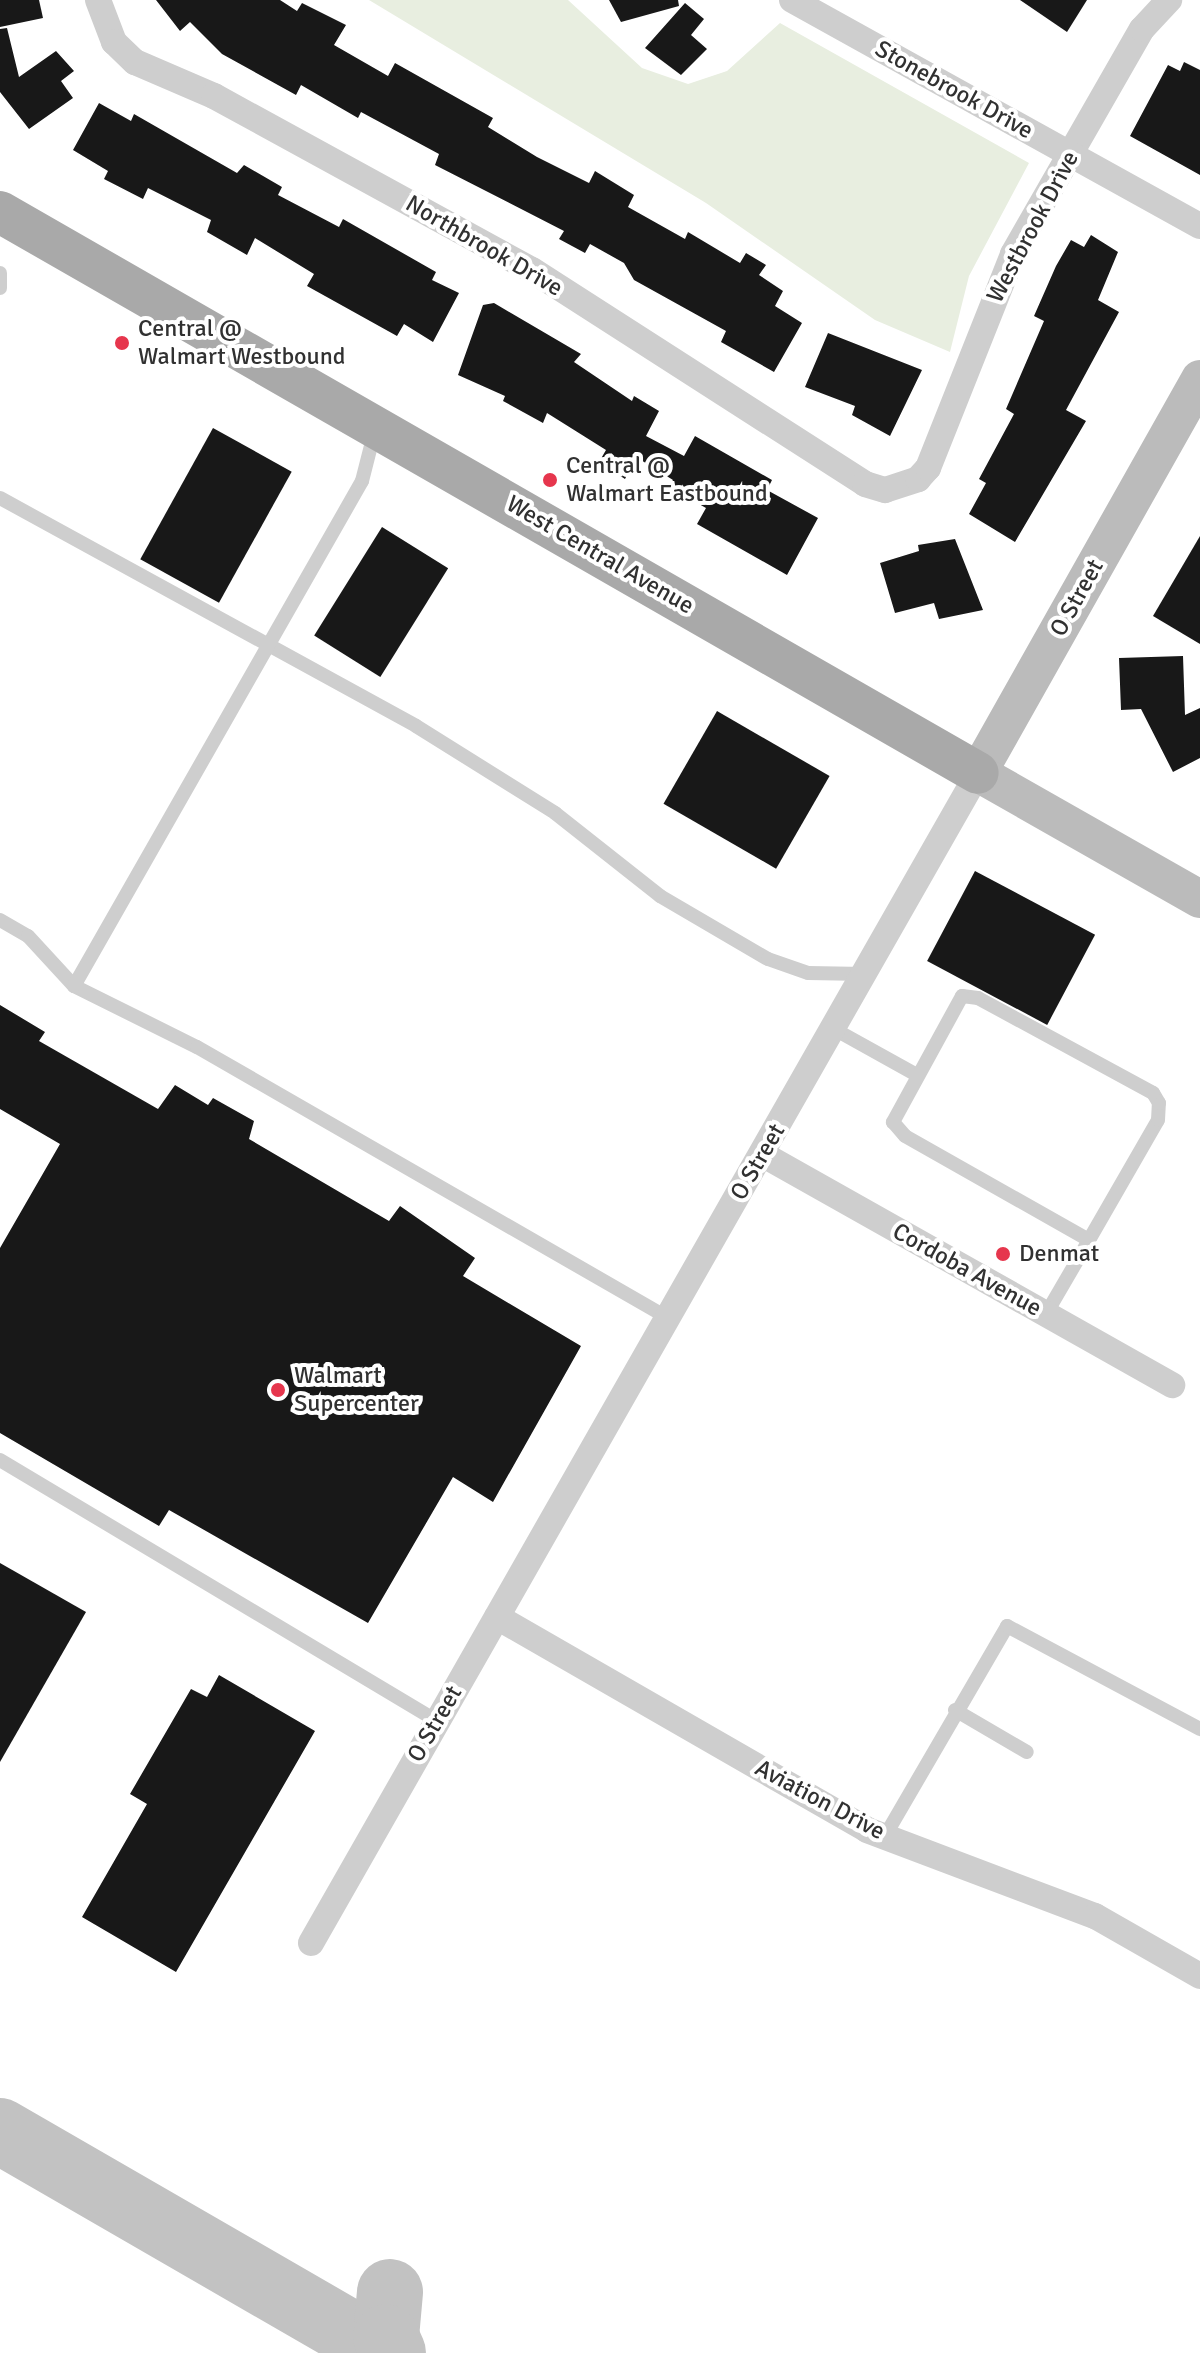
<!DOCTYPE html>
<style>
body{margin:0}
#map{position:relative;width:1200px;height:2353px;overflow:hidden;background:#fff;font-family:Signika,sans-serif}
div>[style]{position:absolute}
.green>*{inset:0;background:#e8eee0}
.taxiway>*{height:66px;margin:-33px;padding:0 33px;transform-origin:33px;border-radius:33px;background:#c2c2c2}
.building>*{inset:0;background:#181818;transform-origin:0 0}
.lane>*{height:14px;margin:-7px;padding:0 7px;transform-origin:7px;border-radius:7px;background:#cecece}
.street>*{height:26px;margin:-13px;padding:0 13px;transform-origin:13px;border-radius:13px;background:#cecece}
.secondary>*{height:38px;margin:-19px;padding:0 19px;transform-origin:19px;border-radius:19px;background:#bbb}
.primary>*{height:42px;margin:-21px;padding:0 21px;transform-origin:21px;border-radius:21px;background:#a9a9a9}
.dots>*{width:22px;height:22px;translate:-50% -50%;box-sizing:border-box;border:4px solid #fff;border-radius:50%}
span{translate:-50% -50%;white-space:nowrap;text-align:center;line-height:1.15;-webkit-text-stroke:8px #fff;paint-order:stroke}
.street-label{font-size:24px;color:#313131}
.poi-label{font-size:24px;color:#313131}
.left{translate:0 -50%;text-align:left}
</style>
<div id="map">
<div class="green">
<div style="clip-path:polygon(369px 0,568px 0,642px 68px,688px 84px,727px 71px,780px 23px,1029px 163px,969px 276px,950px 352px,875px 320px,706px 203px)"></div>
</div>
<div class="taxiway">
<div style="left:0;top:2131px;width:444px;rotate:30deg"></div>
<div style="left:390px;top:2292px;width:45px;rotate:95.1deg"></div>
<div style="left:386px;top:2337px;width:17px;rotate:66deg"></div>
</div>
<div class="building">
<div style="clip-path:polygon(0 0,39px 0,43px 18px,0 27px)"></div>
<div style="clip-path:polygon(156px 0,280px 0,297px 11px,302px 3px,346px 25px,334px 45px,388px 76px,395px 63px,493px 118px,488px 127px,537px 157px,589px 183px,595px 171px,634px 195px,628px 207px,685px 239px,688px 232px,740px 263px,746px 253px,766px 265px,759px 275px,783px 291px,775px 306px,802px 323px,774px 372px,721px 342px,726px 331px,634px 280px,624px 263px,590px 244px,585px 253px,559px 239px,564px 231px,435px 165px,439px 154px,361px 112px,358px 118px,301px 85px,296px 95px,222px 54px,190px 22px,180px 31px)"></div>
<div style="clip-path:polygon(609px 0,678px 0,679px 6px,621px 22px)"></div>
<div style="clip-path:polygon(1020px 0,1087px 0,1067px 32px)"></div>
<div style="clip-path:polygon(685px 3px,704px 19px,691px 35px,707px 49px,681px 75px,645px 48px)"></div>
<div style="clip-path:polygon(7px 28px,19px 77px,56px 51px,74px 71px,61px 81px,73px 98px,29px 129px,0 92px,0 29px)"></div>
<div style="clip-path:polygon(1184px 62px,1200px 70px,1200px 175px,1130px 136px,1168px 65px,1180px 71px)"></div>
<div style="clip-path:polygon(99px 103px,131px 121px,134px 114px,237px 173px,244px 165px,282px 187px,278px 195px,339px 227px,343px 219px,436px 272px,432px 280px,459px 293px,433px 342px,404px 324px,397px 336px,307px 286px,314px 274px,255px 238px,247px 255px,207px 232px,211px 220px,148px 188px,143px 199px,104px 179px,108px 171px,73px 150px)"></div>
<div style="clip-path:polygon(1091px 235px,1118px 252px,1098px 300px,1119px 312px,1066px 410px,1086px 421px,1015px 542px,969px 514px,986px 483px,979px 479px,1014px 414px,1006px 409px,1044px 321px,1034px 316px,1056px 266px,1071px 240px,1084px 247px)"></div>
<div style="clip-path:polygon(494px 303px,581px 354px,574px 362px,632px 401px,634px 396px,659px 411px,646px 436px,684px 456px,695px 436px,772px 480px,767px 490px,818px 518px,787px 575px,697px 524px,706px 508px,669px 487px,673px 480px,636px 457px,625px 479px,599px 462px,606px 450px,547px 413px,543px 423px,503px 401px,505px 396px,458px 375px,483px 305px)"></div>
<div style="clip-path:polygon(828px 333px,922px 370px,890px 436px,852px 415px,855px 406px,805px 387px)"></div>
<div style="left:213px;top:428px;width:90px;height:150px;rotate:29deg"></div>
<div style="left:382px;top:527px;width:78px;height:128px;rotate:32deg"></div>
<div style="clip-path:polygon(1200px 536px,1200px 644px,1153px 616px)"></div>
<div style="clip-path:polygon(955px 539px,983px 610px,939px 619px,934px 603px,895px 613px,880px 563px,919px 551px,918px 545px)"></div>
<div style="clip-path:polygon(1183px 656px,1185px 715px,1200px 708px,1200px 758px,1173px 772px,1141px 709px,1121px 710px,1119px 658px)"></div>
<div style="left:717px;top:711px;width:130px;height:107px;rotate:30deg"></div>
<div style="left:975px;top:871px;width:136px;height:102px;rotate:28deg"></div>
<div style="clip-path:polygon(0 1005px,45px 1032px,39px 1041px,158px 1109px,175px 1085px,208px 1105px,213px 1098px,254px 1121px,249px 1139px,389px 1221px,400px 1206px,475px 1258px,463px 1276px,581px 1346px,493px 1502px,453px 1477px,368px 1623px,169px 1510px,159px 1526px,0 1433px,0 1248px,60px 1144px,0 1109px)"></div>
<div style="clip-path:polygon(0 1563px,86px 1612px,0 1762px)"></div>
<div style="clip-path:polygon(219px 1675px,315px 1731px,176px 1972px,82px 1917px,147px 1804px,130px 1794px,191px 1689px,207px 1697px)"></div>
</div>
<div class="lane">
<div style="left:0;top:273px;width:15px;rotate:90deg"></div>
<div style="left:0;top:498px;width:474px;rotate:28.7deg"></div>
<div style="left:416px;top:726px;width:164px;rotate:32deg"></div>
<div style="left:555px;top:813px;width:134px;rotate:38.3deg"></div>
<div style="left:660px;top:896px;width:125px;rotate:30.3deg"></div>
<div style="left:768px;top:959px;width:42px;rotate:19.3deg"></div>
<div style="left:808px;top:973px;width:57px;rotate:1deg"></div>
<div style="left:0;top:920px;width:32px;rotate:30deg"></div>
<div style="left:28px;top:936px;width:68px;rotate:47.4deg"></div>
<div style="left:74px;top:986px;width:137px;rotate:26.4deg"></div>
<div style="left:197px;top:1047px;width:543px;rotate:29.91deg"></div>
<div style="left:74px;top:986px;width:581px;rotate:-60.3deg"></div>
<div style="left:362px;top:481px;width:53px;rotate:-75.7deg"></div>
<div style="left:834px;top:1029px;width:93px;rotate:29.1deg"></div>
<div style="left:1046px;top:1314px;width:86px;rotate:-59.8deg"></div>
<div style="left:1089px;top:1240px;width:138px;rotate:-60.1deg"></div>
<div style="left:1158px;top:1120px;width:17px;rotate:-87deg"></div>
<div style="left:1159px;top:1103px;width:12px;rotate:-121deg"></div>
<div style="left:1153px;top:1093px;width:199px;rotate:-151.5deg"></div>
<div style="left:978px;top:998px;width:16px;rotate:-173deg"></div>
<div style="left:962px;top:996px;width:144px;rotate:118.7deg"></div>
<div style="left:893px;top:1122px;width:18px;rotate:49deg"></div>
<div style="left:905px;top:1136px;width:211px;rotate:29.5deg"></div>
<div style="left:0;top:1460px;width:509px;rotate:30.85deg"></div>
<div style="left:955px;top:1710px;width:83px;rotate:30.3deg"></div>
<div style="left:885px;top:1836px;width:243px;rotate:-59.8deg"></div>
<div style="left:1007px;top:1626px;width:219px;rotate:28.1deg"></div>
</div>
<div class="street">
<div style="left:98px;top:0;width:45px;rotate:69.1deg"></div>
<div style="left:114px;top:42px;width:29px;rotate:44deg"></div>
<div style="left:135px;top:62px;width:86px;rotate:23.3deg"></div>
<div style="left:214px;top:96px;width:362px;rotate:28.7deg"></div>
<div style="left:532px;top:270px;width:396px;rotate:32.7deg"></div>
<div style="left:865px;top:484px;width:21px;rotate:17deg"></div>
<div style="left:885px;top:490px;width:35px;rotate:-18deg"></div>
<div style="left:918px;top:479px;width:15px;rotate:-48deg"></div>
<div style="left:928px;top:468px;width:230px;rotate:-68.3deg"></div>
<div style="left:1013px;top:254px;width:259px;rotate:-60.2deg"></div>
<div style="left:1142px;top:29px;width:40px;rotate:-47deg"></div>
<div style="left:792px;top:0;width:466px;rotate:29deg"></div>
<div style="left:762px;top:1154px;width:471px;rotate:29.4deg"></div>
<div style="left:497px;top:1617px;width:427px;rotate:29.9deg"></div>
<div style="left:867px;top:1830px;width:244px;rotate:20.7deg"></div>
<div style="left:1095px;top:1916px;width:121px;rotate:29.7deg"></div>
<div style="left:311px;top:1943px;width:1347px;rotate:-60.31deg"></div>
</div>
<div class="secondary">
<div style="left:1200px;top:379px;width:452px;rotate:119.4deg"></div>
<div style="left:978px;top:773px;width:255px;rotate:29.6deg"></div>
</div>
<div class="primary">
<div style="left:0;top:212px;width:1127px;rotate:29.84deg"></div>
</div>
<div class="dots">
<div style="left:122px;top:343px;background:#e6364d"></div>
<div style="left:550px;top:480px;background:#e6364d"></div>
<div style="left:1003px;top:1254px;background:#e6364d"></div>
<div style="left:278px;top:1390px;background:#e6364d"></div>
</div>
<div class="street-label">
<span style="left:954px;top:90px;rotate:29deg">Stonebrook Drive</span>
<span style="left:1033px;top:227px;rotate:-62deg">Westbrook Drive</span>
<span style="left:484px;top:246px;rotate:30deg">Northbrook Drive</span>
<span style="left:600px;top:555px;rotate:30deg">West Central Avenue</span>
<span style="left:1077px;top:598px;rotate:-61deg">O Street</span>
<span style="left:758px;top:1162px;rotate:-60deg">O Street</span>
<span style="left:967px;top:1270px;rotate:29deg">Cordoba Avenue</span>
<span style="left:435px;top:1724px;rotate:-60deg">O Street</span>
<span style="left:820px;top:1800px;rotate:28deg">Aviation Drive</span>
</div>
<div class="poi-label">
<span class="left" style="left:138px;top:343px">Central @<br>Walmart Westbound</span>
<span class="left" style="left:566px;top:480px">Central @<br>Walmart Eastbound</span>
<span class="left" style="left:1019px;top:1254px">Denmat</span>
<span class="left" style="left:294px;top:1390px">Walmart<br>Supercenter</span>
</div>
</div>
